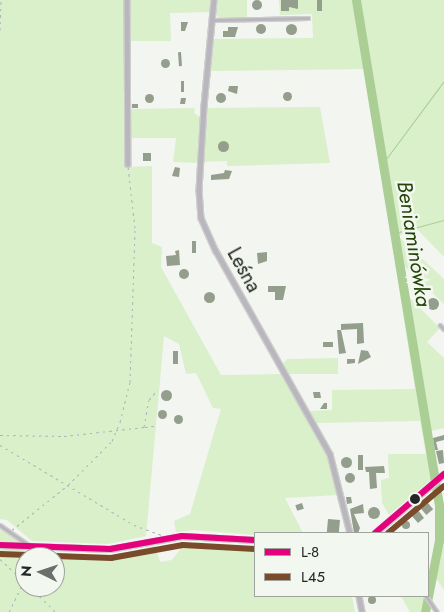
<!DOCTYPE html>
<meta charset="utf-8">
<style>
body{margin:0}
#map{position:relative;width:444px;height:612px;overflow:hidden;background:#f3f5f1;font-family:Jost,sans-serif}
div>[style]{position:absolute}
.green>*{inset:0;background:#d9f0cb;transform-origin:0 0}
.stream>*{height:1px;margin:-0.5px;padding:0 0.5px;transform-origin:0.5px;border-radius:0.5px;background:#aace93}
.river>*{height:9px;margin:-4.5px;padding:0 4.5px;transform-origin:4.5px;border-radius:4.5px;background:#aace93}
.building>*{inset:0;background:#949e8c;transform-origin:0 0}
.round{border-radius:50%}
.path>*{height:1px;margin-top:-0.5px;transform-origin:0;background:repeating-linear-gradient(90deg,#b2b0b6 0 2.5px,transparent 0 6.5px)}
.roads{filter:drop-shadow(1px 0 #cecfcd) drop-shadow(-1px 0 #cecfcd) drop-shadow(0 1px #cecfcd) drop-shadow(0 -1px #cecfcd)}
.lane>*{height:2.5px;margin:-1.25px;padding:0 1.25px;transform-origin:1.25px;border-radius:1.25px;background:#b9b6be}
.street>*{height:4.5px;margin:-2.25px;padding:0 2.25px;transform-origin:2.25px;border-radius:2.25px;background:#b9b6be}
.bus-1>*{height:6px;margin:-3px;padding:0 3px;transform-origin:3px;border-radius:3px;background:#e5007d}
.bus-2>*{height:6px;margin:-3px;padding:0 3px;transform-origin:3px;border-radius:3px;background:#7a4b2a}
.dots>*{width:14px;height:14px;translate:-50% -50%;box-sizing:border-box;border:2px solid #f2f7ef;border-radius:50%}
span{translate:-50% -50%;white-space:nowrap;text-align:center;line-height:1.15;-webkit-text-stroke:5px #f2f7ef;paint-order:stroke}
.street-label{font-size:20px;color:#242623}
.water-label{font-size:21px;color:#234307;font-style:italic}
.legend{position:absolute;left:254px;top:532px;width:175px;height:65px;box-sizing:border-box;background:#f2f7ef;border:1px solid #a0a39d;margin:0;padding:6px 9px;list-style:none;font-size:15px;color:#242623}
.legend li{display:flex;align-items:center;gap:10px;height:25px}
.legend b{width:25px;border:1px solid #a0a39d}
.north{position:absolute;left:15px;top:547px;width:50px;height:50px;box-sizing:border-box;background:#f2f7ef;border:1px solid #a0a39d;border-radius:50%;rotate:274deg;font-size:14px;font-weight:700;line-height:20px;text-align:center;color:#242623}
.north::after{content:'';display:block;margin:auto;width:18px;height:22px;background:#6c6e6b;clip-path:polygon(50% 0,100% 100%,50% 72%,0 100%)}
</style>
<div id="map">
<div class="green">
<div style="clip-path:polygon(0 0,125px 0,125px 167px,152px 166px,152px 243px,162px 247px,161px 267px,221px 375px,282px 374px,327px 454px,338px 495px,285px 498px,303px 533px,255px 535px,193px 530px,176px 532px,174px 521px,190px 514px,221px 409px,213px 408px,196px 373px,186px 374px,179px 344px,164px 336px,146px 536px,108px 544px,32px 541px,7px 520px,0 519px)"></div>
<div style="clip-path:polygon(128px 0,212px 0,211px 12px,170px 13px,171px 41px,129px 41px)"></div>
<div style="left:217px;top:0;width:30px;height:17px"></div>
<div style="clip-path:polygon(279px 0,444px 0,444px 257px,417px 229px,398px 236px,444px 279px,444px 304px,404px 266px,410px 298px,440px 328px,427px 342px,444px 358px,444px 428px,431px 431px,438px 474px,389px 515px,382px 503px,381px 480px,389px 478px,388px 454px,426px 454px,420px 421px,316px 423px,310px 411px,332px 410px,332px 390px,415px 389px,364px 69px,209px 71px,212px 39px,313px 38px,312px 14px,280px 15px)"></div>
<div style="clip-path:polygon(320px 107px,330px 163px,227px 166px,227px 161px,203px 162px,206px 108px)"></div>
<div style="clip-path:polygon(195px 108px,194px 113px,201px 118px,198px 163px,173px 162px,176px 138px,130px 138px,129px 109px)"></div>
<div style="clip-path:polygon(338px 358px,338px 374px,288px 374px,283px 364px,287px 359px)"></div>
<div style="clip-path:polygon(444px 524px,444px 590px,436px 578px)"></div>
<div style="clip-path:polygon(0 528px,2px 529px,24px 544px,0 542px)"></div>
<div style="clip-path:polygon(evenodd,196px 542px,255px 547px,255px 596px,352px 596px,355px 612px,0 612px,0 547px,105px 557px,155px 546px,160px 562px,172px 560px,181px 548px,196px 542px,25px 557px,55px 557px,55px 587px,25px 587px,25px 557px)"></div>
<div style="clip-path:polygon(401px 596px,424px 596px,421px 612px,410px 612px)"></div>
</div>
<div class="stream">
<div style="left:383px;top:163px;width:102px;rotate:-53.4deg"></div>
<div style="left:395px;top:233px;width:51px;rotate:-14.9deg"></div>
</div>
<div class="river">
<div style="left:356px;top:0;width:512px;rotate:80.67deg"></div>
<div style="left:439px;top:505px;width:35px;rotate:90deg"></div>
<div style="left:439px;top:540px;width:73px;rotate:101deg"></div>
</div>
<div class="building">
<div style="clip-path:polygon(281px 0,298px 0,298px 9px,289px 7px,289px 11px,281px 11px)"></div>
<div style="left:317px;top:0;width:5px;height:11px"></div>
<div class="round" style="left:252px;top:0;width:10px;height:10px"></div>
<div style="clip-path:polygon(181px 22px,188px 22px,185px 31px,181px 31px)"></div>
<div class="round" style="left:285.5px;top:23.5px;width:11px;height:11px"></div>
<div class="round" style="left:256px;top:24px;width:10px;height:10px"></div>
<div style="clip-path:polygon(228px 27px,238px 27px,235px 37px,223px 37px,223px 31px,228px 31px)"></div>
<div style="left:181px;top:52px;width:14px;height:3px;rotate:86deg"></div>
<div class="round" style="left:160.5px;top:58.5px;width:9px;height:9px"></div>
<div style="left:181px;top:81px;width:3px;height:11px"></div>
<div style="clip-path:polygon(229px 86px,238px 86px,237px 94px,228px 91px)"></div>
<div class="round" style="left:282.5px;top:91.5px;width:9px;height:9px"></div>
<div class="round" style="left:216px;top:93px;width:10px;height:10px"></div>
<div class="round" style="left:144.5px;top:93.5px;width:9px;height:9px"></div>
<div style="clip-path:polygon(181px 98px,186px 98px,185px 104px,180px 104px)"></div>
<div style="left:132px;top:104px;width:6px;height:4px"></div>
<div class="round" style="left:217.5px;top:140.5px;width:11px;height:11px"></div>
<div style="left:151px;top:153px;width:8px;height:8px;rotate:90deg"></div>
<div style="clip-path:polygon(175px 167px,180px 168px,179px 177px,172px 176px)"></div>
<div style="clip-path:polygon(225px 170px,232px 171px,229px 179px,211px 180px,211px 175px,224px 173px)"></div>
<div style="left:196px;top:241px;width:12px;height:4px;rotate:90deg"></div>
<div style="clip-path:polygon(179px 250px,180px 265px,167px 266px,166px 256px,176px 255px,175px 251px)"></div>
<div style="clip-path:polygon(267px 252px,267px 261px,258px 264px,257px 253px)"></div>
<div class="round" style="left:179px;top:269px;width:10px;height:10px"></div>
<div style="clip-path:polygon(268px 286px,286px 286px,283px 300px,275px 300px,275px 292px,268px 292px)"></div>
<div class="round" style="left:203.5px;top:291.5px;width:11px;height:11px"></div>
<div class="round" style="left:427px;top:298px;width:12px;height:12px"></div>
<div style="clip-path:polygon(363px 323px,364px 343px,357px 344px,357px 329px,341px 330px,346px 353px,339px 354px,337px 330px,341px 330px,341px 324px)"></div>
<div style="left:333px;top:342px;width:5px;height:10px;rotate:90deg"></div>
<div style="clip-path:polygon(361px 350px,368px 351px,371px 357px,358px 364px)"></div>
<div style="left:173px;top:351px;width:5px;height:13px"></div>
<div style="clip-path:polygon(347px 359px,355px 359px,355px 363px,347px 364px)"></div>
<div class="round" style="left:160.5px;top:389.5px;width:11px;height:11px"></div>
<div style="clip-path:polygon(313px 392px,320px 392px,321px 398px,314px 398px)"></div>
<div style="clip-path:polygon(324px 403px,327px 403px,327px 409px,320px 409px)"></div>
<div class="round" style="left:157.5px;top:409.5px;width:9px;height:9px"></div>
<div class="round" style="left:173.5px;top:414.5px;width:9px;height:9px"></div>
<div style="clip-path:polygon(444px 435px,444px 440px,436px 442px,438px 450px,435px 450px,433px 438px)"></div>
<div style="clip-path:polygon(443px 450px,444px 463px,439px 464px,436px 451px)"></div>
<div style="left:358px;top:455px;width:5px;height:15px"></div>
<div class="round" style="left:340.5px;top:456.5px;width:11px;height:11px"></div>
<div style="clip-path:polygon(384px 466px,385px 473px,376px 473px,377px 488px,370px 489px,369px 472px,366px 472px,365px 467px)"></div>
<div class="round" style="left:345px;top:473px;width:10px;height:10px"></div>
<div style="clip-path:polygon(346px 497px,351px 497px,352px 503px,347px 504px)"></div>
<div style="left:302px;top:503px;width:6px;height:7px;rotate:72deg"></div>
<div style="left:428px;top:503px;width:8px;height:9px;rotate:50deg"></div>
<div style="clip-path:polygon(363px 504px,364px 513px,354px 514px,360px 528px,358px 533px,354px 533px,350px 509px)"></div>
<div class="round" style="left:368px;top:507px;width:12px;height:12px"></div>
<div style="clip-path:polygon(418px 510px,424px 518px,418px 523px,412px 516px)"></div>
<div style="left:328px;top:519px;width:12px;height:13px;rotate:5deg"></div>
<div class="round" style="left:402px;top:521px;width:8px;height:8px"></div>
<div class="round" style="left:368px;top:596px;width:8px;height:8px"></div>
</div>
<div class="path">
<div style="left:0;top:30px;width:30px;rotate:-88deg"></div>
<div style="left:145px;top:427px;width:9px;rotate:-6deg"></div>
<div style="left:0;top:435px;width:64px;rotate:0.9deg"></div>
<div style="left:64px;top:436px;width:81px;rotate:-6.4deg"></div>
<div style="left:144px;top:427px;width:27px;rotate:-80deg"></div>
<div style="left:149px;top:400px;width:13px;rotate:-51deg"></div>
<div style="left:0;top:445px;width:156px;rotate:30.8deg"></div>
<div style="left:134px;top:525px;width:30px;rotate:20deg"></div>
<div style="left:12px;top:530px;width:72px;rotate:-38.8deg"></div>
<div style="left:68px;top:485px;width:62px;rotate:-45deg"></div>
<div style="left:112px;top:441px;width:21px;rotate:-67deg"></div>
<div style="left:120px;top:422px;width:41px;rotate:-76deg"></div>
<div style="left:130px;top:382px;width:154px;rotate:-88.1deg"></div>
<div style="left:135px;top:228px;width:61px;rotate:-96.5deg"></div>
<div style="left:0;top:559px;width:34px;rotate:43deg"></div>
<div style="left:30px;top:587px;width:36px;rotate:44deg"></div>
<div style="left:9px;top:612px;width:34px;rotate:-64deg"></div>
</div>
<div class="roads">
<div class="lane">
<div style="left:213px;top:20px;width:95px;rotate:-1.2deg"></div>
<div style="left:440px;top:325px;width:6px;rotate:45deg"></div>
<div style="left:0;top:525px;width:35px;rotate:35deg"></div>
<div style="left:426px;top:596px;width:19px;rotate:55deg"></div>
</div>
<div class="street">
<div style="left:127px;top:0;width:164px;rotate:89.7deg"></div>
<div style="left:214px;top:0;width:106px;rotate:95.4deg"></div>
<div style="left:204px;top:106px;width:84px;rotate:93.4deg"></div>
<div style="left:199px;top:190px;width:28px;rotate:86deg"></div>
<div style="left:201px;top:218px;width:36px;rotate:66deg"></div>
<div style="left:216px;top:251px;width:233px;rotate:60.7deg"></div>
<div style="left:330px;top:454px;width:81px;rotate:75.8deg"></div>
<div style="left:375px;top:533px;width:91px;rotate:-40.5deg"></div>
<div style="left:0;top:545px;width:110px;rotate:2.1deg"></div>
<div style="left:110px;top:549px;width:73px;rotate:-10.2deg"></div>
<div style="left:182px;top:536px;width:73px;rotate:3.1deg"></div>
<div style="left:359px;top:596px;width:16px;rotate:79deg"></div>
</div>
</div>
<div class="bus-1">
<div style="left:375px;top:533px;width:91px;rotate:-40.5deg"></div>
<div style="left:0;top:545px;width:110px;rotate:2.1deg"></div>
<div style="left:110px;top:549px;width:73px;rotate:-10.2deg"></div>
<div style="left:182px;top:536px;width:73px;rotate:3.1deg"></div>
</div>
<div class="bus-2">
<div style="left:388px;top:533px;width:73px;rotate:-40deg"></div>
<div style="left:0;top:554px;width:111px;rotate:2.1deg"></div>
<div style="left:111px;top:558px;width:73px;rotate:-10.2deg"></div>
<div style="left:183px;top:545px;width:72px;rotate:3.2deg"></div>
</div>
<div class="dots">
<div style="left:415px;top:499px;background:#242623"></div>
</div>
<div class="street-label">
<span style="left:244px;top:270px;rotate:61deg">Leśna</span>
</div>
<div class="water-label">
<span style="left:414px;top:244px;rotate:81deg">Beniaminówka</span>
</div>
<ul class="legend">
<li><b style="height:6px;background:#e5007d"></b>L-8</li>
<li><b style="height:6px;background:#7a4b2a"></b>L45</li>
</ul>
<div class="north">N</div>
</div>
